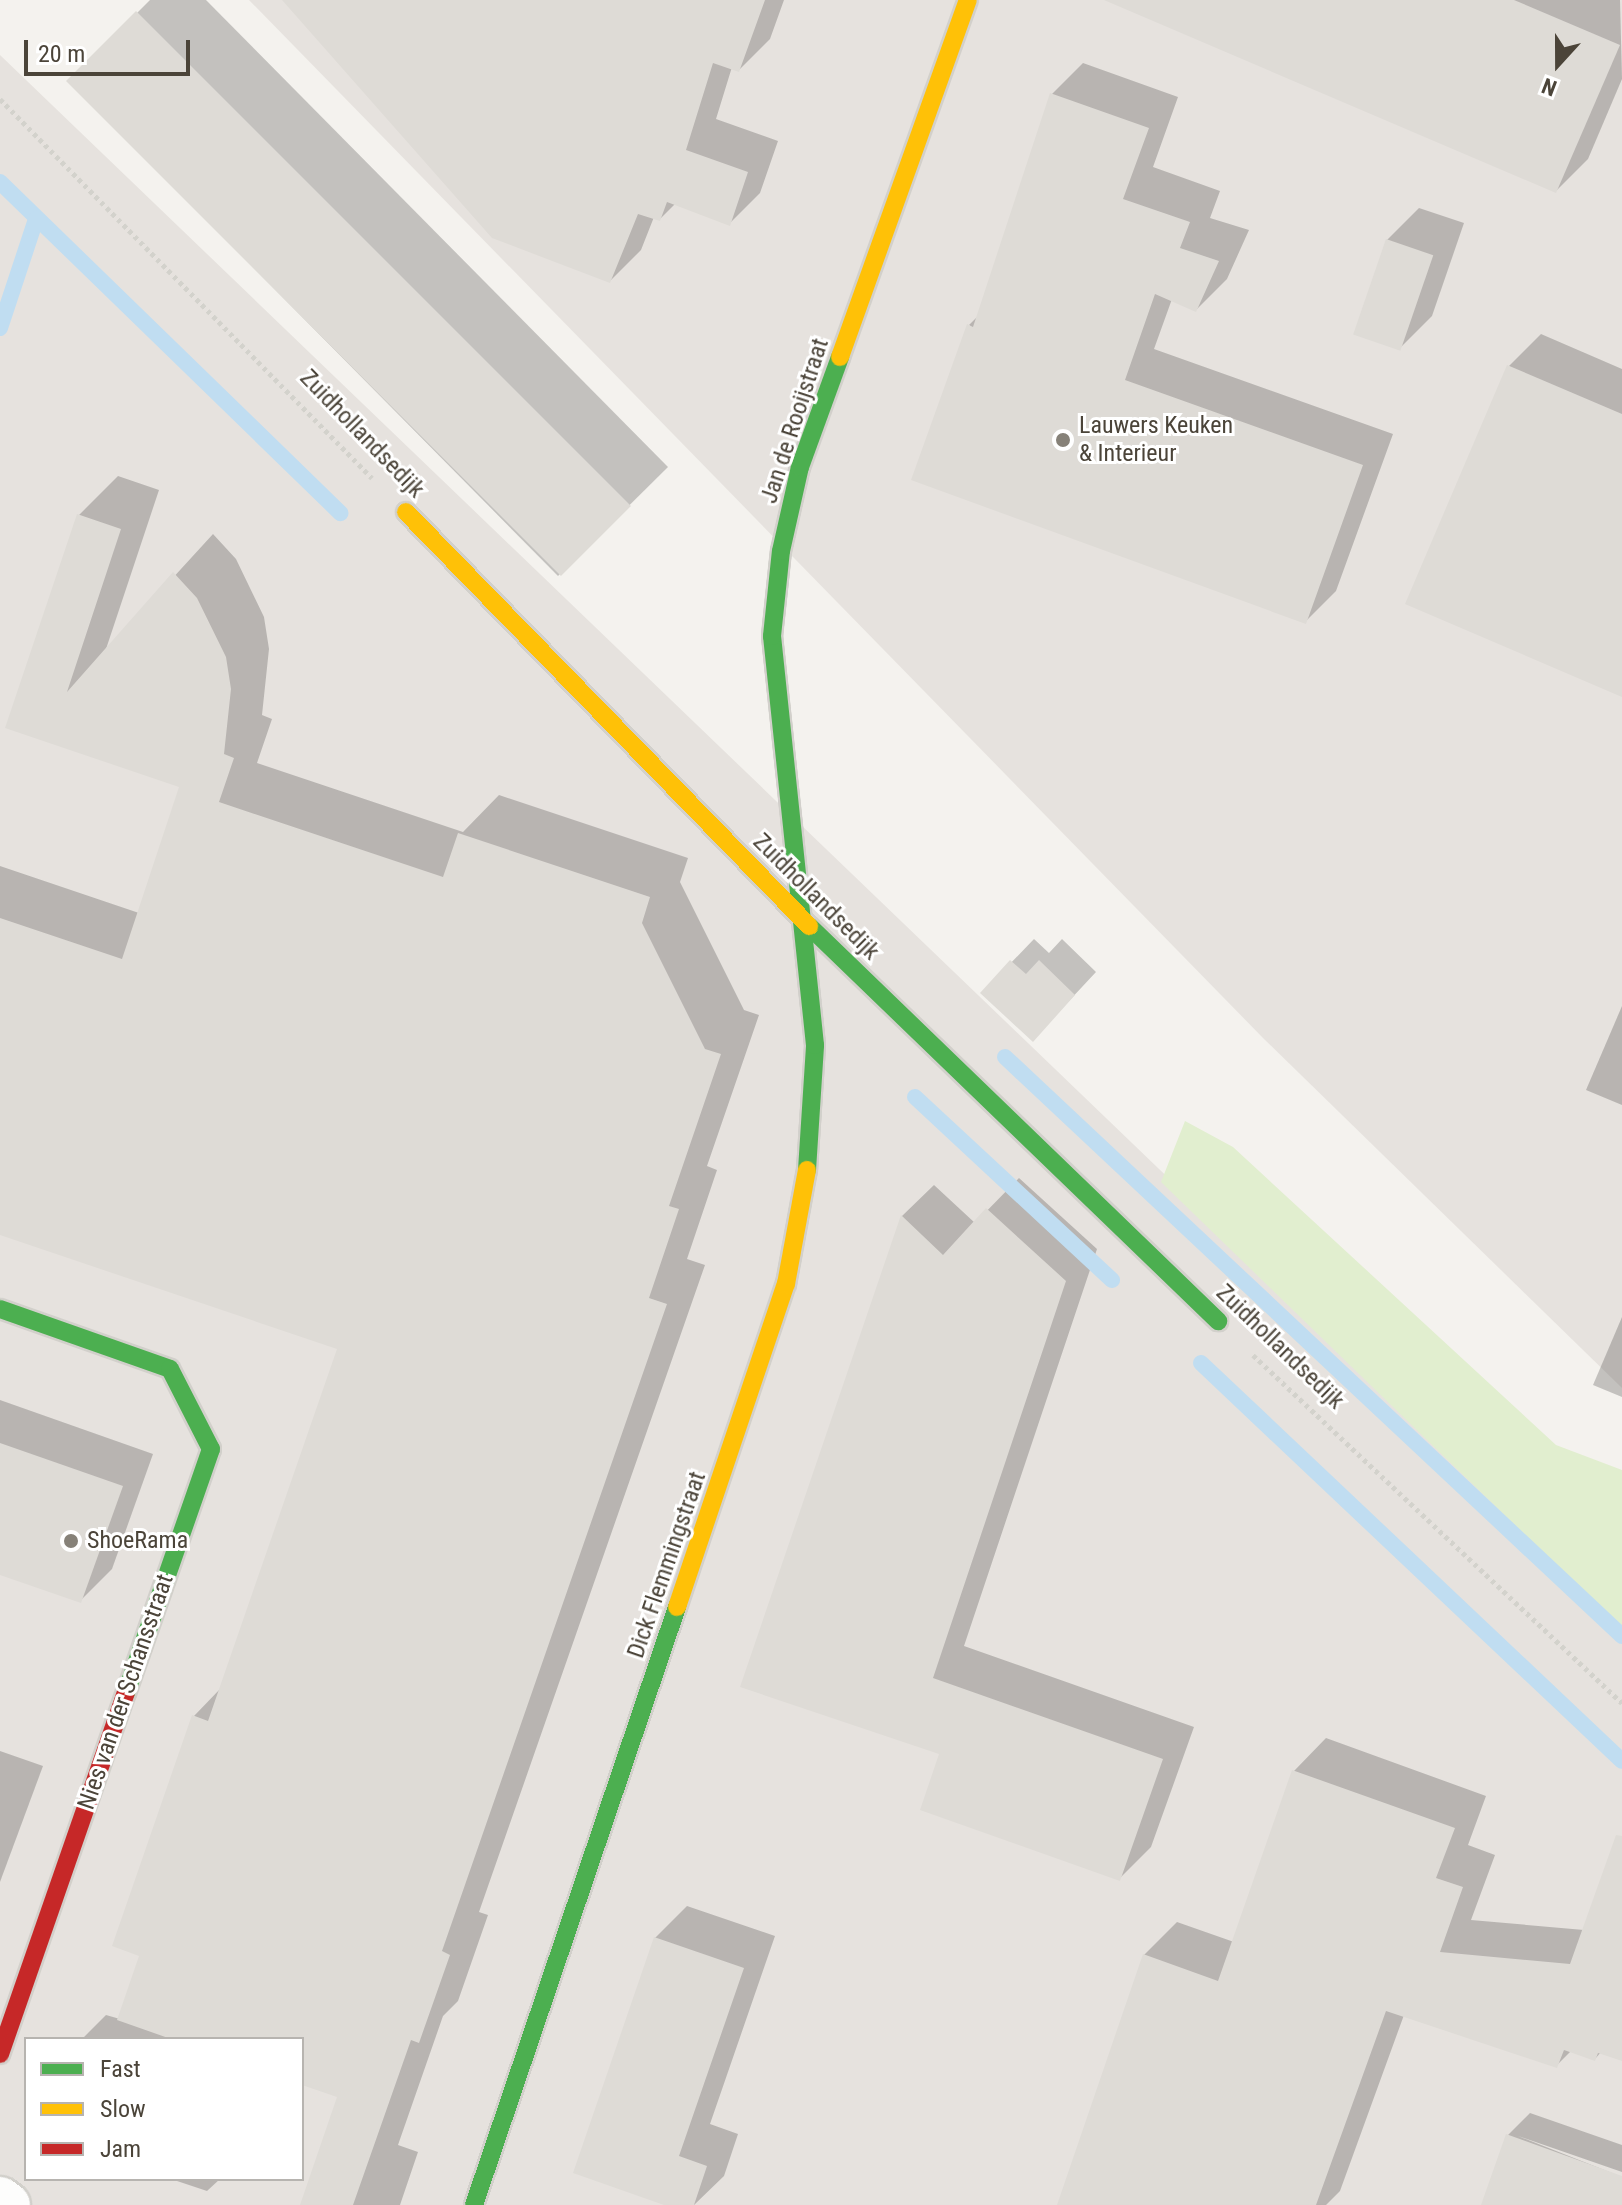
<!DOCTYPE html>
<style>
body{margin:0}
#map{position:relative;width:1622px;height:2205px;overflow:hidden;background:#f4f2ee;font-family:"Roboto Condensed",sans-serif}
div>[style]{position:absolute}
.industrial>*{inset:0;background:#e6e2de}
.green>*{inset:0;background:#e1eecf}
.shadow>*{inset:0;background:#0003}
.stream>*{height:16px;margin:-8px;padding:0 8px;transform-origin:8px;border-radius:8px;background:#c0ddf1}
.building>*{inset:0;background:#dedbd6;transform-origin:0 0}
.path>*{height:5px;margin-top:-2.5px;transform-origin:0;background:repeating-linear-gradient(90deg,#d3d2cc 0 4px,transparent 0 8px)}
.roads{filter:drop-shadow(2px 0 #d2d0cb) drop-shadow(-2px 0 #d2d0cb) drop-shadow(0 2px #d2d0cb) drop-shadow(0 -2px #d2d0cb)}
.street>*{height:44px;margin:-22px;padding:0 22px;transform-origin:22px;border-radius:22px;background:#fdfdfc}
.fast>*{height:18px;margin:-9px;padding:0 9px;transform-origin:9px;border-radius:9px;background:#4caf50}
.slow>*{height:18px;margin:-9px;padding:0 9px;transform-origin:9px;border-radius:9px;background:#ffc107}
.jam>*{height:18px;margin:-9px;padding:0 9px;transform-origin:9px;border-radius:9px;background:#c62828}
.dots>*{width:22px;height:22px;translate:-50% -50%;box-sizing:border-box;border:4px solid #fff;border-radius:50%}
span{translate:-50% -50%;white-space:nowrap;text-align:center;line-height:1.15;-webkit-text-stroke:6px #fff;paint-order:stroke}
.street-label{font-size:24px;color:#4b4439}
.poi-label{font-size:24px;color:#4b4439}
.left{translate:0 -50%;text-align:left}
.legend{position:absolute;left:24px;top:2037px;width:280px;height:144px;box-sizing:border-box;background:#fff;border:2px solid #b7b4b0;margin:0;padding:10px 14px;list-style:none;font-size:24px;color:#4b4439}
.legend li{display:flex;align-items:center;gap:16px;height:40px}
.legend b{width:40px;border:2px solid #b7b4b0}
.north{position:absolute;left:1518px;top:24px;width:80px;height:80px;-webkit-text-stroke:6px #fff;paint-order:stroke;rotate:201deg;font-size:22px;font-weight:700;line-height:32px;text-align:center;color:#4b4439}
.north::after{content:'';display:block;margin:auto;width:28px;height:36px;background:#4b4439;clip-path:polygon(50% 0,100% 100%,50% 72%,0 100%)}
.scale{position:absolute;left:24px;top:40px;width:166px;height:36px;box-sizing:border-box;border:4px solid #4b4439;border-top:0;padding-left:10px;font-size:24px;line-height:28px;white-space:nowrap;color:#4b4439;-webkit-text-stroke:6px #fff;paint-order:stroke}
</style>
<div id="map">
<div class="industrial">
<div style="clip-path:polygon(249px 0,1622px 0,1622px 1388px,1264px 1039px)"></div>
<div style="clip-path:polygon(evenodd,0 55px,1622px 1614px,1622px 2205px,0 2205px,0 55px,26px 2039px,302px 2039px,302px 2179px,26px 2179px,26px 2039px)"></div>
</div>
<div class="green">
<div style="clip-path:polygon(1185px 1121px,1233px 1147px,1556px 1445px,1622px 1470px,1622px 1629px,1161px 1182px)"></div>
</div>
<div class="shadow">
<div style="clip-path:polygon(150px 0,206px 0,668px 467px,558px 576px,69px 81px)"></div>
<div style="clip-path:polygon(284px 0,784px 0,770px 39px,739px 70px,732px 67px,716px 119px,778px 141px,760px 193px,729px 224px,676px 203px,660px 219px,654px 217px,641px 250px,610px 281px)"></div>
<div style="clip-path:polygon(1109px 0,1620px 0,1622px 79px,1588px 159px,1556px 191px)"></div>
<div style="clip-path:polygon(1083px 63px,1178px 97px,1153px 167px,1220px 191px,1210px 218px,1249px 230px,1227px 279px,1196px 310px,1172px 299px,1154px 349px,1393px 434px,1336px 591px,1305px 622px,969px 325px,979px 315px,1052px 94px)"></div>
<div style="clip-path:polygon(1419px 208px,1464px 223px,1432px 316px,1400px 348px,1387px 240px)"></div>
<div style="clip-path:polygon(1541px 334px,1622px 369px,1622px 694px,1509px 366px)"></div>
<div style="clip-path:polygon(118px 476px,159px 490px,105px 652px,213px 534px,236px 559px,264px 617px,269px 649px,262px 715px,272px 719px,257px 763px,463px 832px,499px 795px,688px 858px,680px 882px,744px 1010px,759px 1015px,707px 1166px,717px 1170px,687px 1259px,705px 1265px,479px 1912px,488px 1915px,458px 2001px,443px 2016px,398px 2145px,418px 2152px,400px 2205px,302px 2205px,339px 2096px,302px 2083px,302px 2039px,82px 2039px,106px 2015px,120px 2019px,142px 1955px,194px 1716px,221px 1688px,340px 1348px,0 1233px,0 866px,139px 913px,181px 786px,7px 727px,79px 515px)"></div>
<div style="clip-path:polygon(1034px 939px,1049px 953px,1062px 939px,1096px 972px,1054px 1017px,982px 993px)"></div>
<div style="clip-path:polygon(1622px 1006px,1622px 1105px,1586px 1090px)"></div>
<div style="clip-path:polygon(1019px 1178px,1097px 1249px,964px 1646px,1194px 1727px,1151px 1847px,1119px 1879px,942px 1753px,743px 1686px,902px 1216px,934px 1185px,975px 1223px)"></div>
<div style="clip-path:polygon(1622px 1317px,1622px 1397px,1593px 1385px)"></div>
<div style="clip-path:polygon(0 1400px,153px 1454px,112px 1569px,80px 1601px,0 1573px)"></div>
<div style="clip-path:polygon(1326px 1738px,1486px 1796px,1468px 1845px,1495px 1855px,1471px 1920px,1584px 1930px,1622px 1843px,1622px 2059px,1601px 2052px,1595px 2059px,1571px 2051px,1556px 2066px,1404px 2015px,1340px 2191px,1326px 2205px,1059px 2205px,1144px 1955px,1177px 1922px,1234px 1942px,1294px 1771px)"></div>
<div style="clip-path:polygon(0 1751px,43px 1766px,0 1882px)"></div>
<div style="clip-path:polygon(687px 1906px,775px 1936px,710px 2124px,738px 2134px,724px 2176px,694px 2205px,683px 2205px,655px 1938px)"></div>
<div style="clip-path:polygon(1530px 2113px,1622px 2145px,1622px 2172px,1518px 2136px,1622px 2177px,1622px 2205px,1483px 2205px,1508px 2135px)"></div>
<div style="clip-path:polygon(171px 2179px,220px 2179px,207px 2191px)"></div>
</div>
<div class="stream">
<div style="left:0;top:182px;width:475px;rotate:44.2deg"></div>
<div style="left:0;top:328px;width:115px;rotate:-71.7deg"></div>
<div style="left:1005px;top:1057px;width:846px;rotate:43.18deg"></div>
<div style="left:915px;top:1097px;width:269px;rotate:42.9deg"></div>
<div style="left:1201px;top:1363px;width:579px;rotate:43.39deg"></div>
</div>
<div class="building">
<div style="clip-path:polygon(282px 0,765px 0,739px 72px,713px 63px,686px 150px,748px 172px,730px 226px,667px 202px,660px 221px,638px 214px,610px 283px,492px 238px)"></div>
<div style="clip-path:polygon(1104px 0,1514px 0,1620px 45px,1556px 193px)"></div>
<div style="left:136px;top:11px;width:700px;height:99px;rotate:45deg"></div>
<div style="clip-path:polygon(1050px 93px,1149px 128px,1123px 199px,1190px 222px,1180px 248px,1219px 261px,1196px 312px,1155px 294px,1125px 380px,1363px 465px,1306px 624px,911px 480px,967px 324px,973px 327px)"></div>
<div style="left:1386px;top:239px;width:50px;height:101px;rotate:19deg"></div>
<div style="clip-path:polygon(1507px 365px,1622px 414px,1622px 697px,1405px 604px)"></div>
<div style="clip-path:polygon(77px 514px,121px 529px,67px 692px,173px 572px,197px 598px,226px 657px,231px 689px,224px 754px,234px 758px,219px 802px,443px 877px,458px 833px,650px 897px,642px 923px,705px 1049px,721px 1054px,669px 1206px,679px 1209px,649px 1298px,667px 1304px,442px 1951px,450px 1955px,419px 2043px,411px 2040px,353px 2205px,300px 2205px,337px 2097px,302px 2085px,302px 2039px,171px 2039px,117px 2020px,139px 1956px,112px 1946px,192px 1715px,208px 1721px,337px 1349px,0 1235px,0 918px,122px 959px,179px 787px,5px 728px)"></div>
<div style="clip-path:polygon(1010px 960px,1026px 974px,1039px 960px,1075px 995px,1033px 1042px,980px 993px)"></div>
<div style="clip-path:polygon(986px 1208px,1066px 1281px,933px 1678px,1163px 1759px,1120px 1881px,920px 1810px,939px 1754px,740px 1687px,901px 1215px,943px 1255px)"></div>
<div style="clip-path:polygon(0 1443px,123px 1486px,81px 1603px,0 1575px)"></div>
<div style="clip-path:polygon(1292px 1770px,1455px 1828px,1436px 1878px,1463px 1887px,1440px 1952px,1570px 1964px,1616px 1835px,1622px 1836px,1622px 2061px,1598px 2053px,1595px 2061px,1564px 2050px,1557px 2068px,1386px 2011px,1316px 2205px,1057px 2205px,1143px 1954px,1218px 1981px)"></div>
<div style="clip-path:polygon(654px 1937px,744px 1968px,679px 2156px,707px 2166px,694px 2205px,664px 2205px,573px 2173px)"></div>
<div style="clip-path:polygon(1506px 2134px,1622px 2176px,1622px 2205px,1481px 2205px)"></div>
</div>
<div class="path">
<div style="left:0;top:99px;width:531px;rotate:45.53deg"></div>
<div style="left:1253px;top:1355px;width:507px;rotate:43.32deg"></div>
</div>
<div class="roads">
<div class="street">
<div style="left:0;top:2199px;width:10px;rotate:37deg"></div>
</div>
<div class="fast">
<div style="left:809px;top:926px;width:569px;rotate:44deg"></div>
<div style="left:807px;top:1170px;width:125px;rotate:-86.3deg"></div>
<div style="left:815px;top:1045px;width:411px;rotate:-96deg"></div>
<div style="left:772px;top:636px;width:85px;rotate:-84deg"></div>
<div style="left:781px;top:551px;width:86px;rotate:-77.3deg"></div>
<div style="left:800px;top:467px;width:117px;rotate:-70deg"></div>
<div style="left:0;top:1309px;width:180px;rotate:19.4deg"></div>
<div style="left:170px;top:1369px;width:90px;rotate:62.9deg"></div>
<div style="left:211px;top:1449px;width:258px;rotate:109.2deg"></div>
<div style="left:474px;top:2205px;width:632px;rotate:-71.25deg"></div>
</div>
<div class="slow">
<div style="left:840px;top:357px;width:379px;rotate:-70.3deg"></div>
<div style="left:406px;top:512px;width:578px;rotate:45.77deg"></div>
<div style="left:677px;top:1607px;width:341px;rotate:-71.4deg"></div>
<div style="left:786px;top:1284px;width:116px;rotate:-79.6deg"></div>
</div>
<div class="jam">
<div style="left:0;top:2054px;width:382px;rotate:-70.8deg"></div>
</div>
</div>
<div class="dots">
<div style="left:1063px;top:440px;background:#868178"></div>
<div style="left:71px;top:1541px;background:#868178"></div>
</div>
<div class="street-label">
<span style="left:795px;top:421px;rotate:-72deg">Jan de Rooijstraat</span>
<span style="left:362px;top:434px;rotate:46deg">Zuidhollandsedijk</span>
<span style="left:816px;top:897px;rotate:45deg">Zuidhollandsedijk</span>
<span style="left:1280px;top:1347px;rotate:44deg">Zuidhollandsedijk</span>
<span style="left:667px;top:1565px;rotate:-71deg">Dick Flemmingstraat</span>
<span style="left:126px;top:1692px;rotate:-71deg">Nies van der Schansstraat</span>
</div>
<div class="poi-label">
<span class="left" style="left:1079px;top:440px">Lauwers Keuken<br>&amp; Interieur</span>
<span class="left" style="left:87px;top:1541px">ShoeRama</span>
</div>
<ul class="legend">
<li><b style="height:10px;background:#4caf50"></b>Fast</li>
<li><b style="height:10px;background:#ffc107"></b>Slow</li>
<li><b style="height:10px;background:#c62828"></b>Jam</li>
</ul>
<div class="north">N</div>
<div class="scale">20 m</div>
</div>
